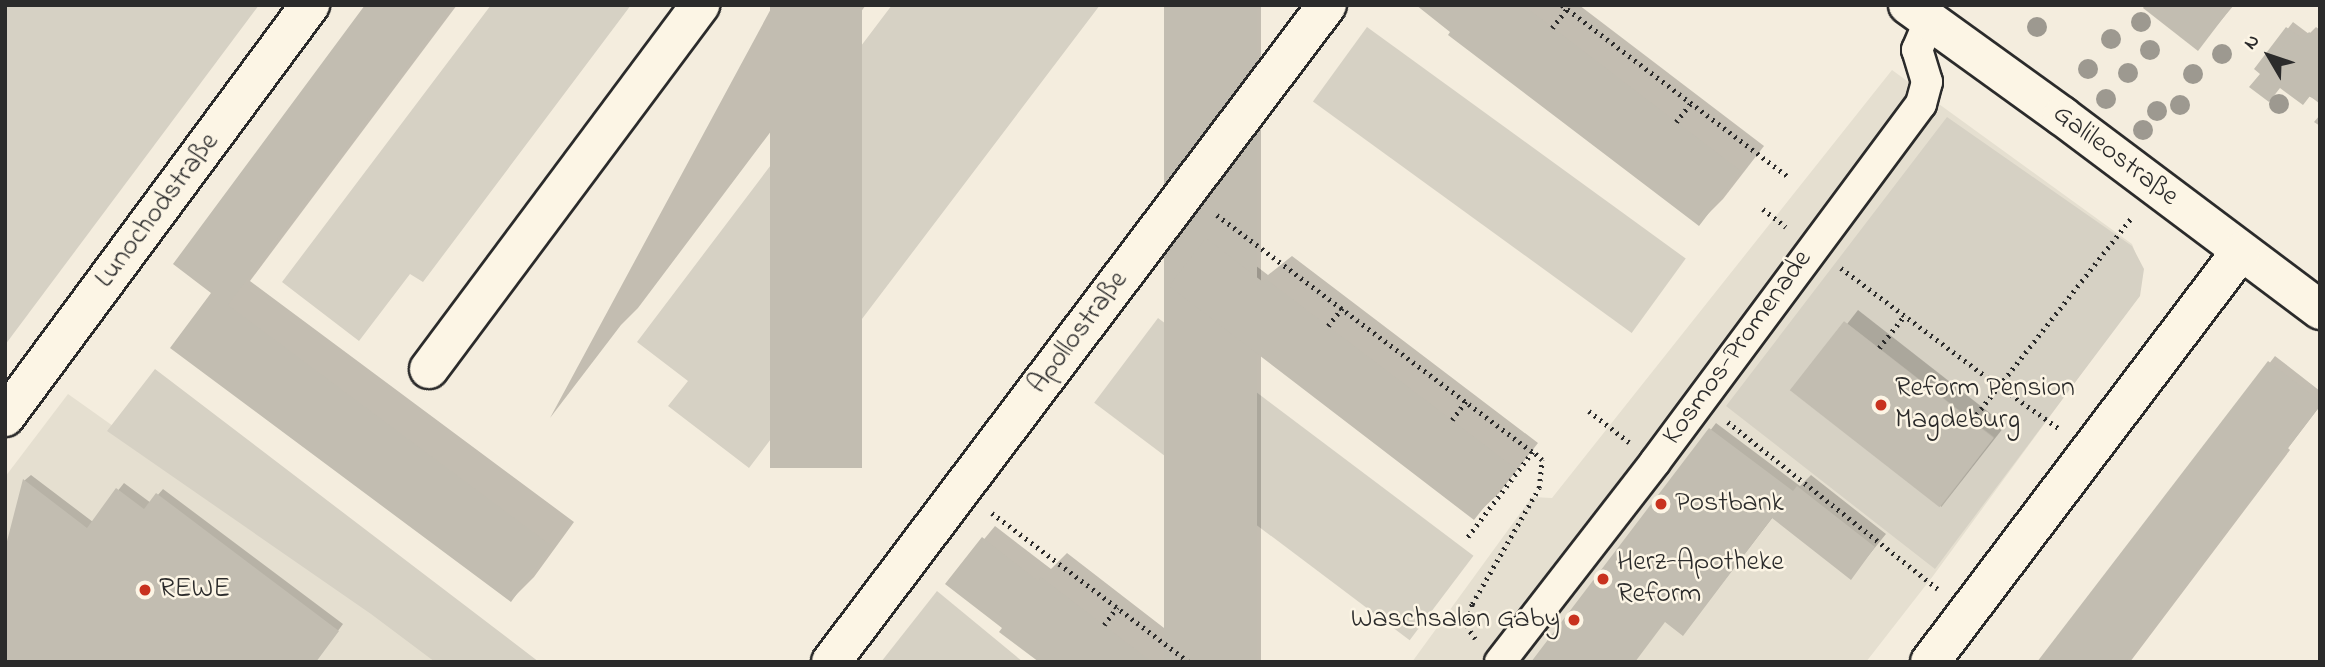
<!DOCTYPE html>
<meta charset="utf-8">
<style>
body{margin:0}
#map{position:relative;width:2325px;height:667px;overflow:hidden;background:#f4edde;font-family:"Indie Flower",sans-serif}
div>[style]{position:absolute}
.built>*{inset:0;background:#e5dfd0}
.green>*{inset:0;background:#d6d1c4;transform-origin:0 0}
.shadow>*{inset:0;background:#0003;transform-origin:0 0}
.building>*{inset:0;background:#c2bdb1;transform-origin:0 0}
.path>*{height:4.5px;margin-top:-2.25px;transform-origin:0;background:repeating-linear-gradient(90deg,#2b2b2b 0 2px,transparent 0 7px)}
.roads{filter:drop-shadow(2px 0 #2b2b2b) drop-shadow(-2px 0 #2b2b2b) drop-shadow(0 2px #2b2b2b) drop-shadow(0 -2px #2b2b2b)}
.pedestrian>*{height:30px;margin:-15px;padding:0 15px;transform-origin:15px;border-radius:15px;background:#fcf5e5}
.minor>*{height:38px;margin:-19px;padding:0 19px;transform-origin:19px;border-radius:19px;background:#fcf5e5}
.trees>*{width:20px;height:20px;margin:-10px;border-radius:50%;background:#9d9990}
.dots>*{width:19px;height:19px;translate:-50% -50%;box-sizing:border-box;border:4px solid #fcf5e5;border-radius:50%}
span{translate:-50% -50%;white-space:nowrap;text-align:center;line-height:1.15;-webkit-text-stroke:5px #fcf5e5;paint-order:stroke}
.street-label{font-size:28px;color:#2b2b2b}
.poi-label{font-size:28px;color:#2b2b2b}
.left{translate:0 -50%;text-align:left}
.right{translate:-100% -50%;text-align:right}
.frame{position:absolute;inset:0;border:7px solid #2b2b2b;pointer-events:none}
.north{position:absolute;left:2234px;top:21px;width:70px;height:70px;-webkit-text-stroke:5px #fcf5e5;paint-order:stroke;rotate:309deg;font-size:19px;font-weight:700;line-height:28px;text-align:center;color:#2b2b2b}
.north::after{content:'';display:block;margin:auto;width:24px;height:32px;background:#2b2b2b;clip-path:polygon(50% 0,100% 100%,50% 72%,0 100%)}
</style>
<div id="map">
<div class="built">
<div style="clip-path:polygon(1892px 70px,2132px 244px,2142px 270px,2138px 296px,1933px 576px,1866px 662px,1412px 662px,1532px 497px,1552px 498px)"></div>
<div style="clip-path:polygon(68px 394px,445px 662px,5px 662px,5px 477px)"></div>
</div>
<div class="green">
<div style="clip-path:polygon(5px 5px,259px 5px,5px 345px)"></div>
<div style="clip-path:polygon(491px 5px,631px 5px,423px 282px,410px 274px,359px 341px,282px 282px)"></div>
<div style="clip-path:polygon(892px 5px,1100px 5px,749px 468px,668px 406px,688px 381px,637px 342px)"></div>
<div style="left:1367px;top:27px;width:394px;height:92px;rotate:36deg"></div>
<div style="clip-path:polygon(evenodd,1947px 117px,2132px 246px,2144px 269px,2140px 296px,1935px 569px,1726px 406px,1947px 117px,1844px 321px,1994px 437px,1941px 507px,1791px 391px,1844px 321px)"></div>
<div style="left:1158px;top:318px;width:395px;height:106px;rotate:37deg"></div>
<div style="clip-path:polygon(155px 369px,539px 662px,435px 662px,371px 614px,107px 431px)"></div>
<div style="clip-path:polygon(937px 591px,1023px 662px,881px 662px)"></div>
</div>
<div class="shadow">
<div style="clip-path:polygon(368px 5px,457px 5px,250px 281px,574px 522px,534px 577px,511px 600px,214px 292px)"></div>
<div style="clip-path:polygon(773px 5px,866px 5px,638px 308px,621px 325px,550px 418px)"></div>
<div style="left:1167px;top:5px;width:94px;height:822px"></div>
<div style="clip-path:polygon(1418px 5px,1579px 5px,1764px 146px,1723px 199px,1698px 224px)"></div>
<div style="clip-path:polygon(2147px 5px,2234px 5px,2198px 48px)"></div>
<div style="clip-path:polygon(2293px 22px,2309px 34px,2316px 27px,2320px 30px,2320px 102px,2256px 69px)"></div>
<div style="clip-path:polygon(2320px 115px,2320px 126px,2314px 122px)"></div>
<div style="clip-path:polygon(1213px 233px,1268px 275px,1292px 256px,1538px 443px,1499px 493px,1474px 517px,1207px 239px)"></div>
<div style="left:1858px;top:310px;width:187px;height:104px;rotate:38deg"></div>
<div style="clip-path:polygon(2275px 356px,2320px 391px,2320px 406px,2288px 448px,2290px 450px,2130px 662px,2040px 662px)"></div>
<div style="clip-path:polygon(1716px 423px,1800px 486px,1811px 475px,1886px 534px,1851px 577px,1773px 517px,1683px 634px,1666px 620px,1533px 662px)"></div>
<div style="clip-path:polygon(31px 475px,93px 522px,124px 483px,151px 503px,163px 489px,343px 624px,315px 662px,5px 556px,25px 480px)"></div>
<div style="clip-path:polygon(995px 526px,1051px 569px,1067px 553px,1208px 662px,1041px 662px,1004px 628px,947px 584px)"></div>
</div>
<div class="building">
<div style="clip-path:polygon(365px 5px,453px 5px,228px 305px,552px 546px,511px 602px,170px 348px,211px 293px,173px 264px)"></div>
<div style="left:770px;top:5px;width:92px;height:463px"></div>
<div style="left:1164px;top:5px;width:93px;height:822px"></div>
<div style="clip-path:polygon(1416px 5px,1523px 5px,1741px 171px,1699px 226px,1448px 35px,1450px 32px)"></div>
<div style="clip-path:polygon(2145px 5px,2233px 5px,2198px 51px,2143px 8px)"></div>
<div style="clip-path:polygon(2286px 27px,2303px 39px,2309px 32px,2320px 40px,2317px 50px,2320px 104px,2310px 96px,2303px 105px,2280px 88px,2269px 102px,2249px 87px,2260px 74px,2254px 69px)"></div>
<div style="clip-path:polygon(1206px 238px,1263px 282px,1266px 279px,1515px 468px,1474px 520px,1169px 286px)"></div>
<div style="left:1844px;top:321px;width:190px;height:88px;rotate:38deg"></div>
<div style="clip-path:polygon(2268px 361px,2320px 401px,2320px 406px,2126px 662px,2037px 662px)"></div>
<div style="clip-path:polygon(1709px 428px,1793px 491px,1797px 486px,1875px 547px,1851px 580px,1772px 518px,1683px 636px,1665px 622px,1635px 662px,1531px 662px)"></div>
<div style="clip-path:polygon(23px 479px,87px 528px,116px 488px,144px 509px,156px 493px,339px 631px,316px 662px,5px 662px,5px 549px)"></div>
<div style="clip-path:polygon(982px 537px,1038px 581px,1041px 577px,1152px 662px,1039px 662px,999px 632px,1002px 628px,945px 584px)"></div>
</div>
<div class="path">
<div style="left:1562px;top:5px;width:283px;rotate:37.2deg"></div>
<div style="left:1552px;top:28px;width:24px;rotate:-52deg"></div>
<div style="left:1676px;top:122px;width:24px;rotate:-52deg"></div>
<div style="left:1763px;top:209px;width:29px;rotate:38deg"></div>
<div style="left:1217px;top:215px;width:395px;rotate:36.9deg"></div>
<div style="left:1533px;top:452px;width:111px;rotate:127.3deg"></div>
<div style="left:1841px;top:268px;width:197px;rotate:36.8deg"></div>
<div style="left:1999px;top:386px;width:214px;rotate:-51.8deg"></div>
<div style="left:1328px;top:326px;width:23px;rotate:-52deg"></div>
<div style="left:1879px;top:348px;width:42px;rotate:-51.8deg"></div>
<div style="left:1589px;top:411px;width:51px;rotate:37.8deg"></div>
<div style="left:1452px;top:420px;width:24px;rotate:-54deg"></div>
<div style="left:1972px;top:420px;width:43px;rotate:-51.5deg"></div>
<div style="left:1999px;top:386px;width:75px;rotate:35.2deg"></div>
<div style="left:1728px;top:422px;width:268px;rotate:38.5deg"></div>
<div style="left:992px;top:513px;width:247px;rotate:37.1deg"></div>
<div style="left:1104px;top:625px;width:22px;rotate:-54deg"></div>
<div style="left:1475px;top:639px;width:14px;rotate:-124deg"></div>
<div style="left:1467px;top:627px;width:24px;rotate:-78deg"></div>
<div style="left:1472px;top:604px;width:134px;rotate:-60deg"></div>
<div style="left:1539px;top:488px;width:28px;rotate:-84deg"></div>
<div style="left:1542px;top:460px;width:12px;rotate:-138deg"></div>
</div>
<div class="roads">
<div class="pedestrian">
<div style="left:1500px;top:662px;width:253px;rotate:-52.2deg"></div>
<div style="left:1655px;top:462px;width:446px;rotate:-53.4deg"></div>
<div style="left:1921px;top:104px;width:23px;rotate:-75deg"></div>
<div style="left:1927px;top:82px;width:34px;rotate:-107deg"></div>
<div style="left:1917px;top:50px;width:30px;rotate:-67deg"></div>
</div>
<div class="minor">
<div style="left:1908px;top:5px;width:190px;rotate:35.8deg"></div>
<div style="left:2062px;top:116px;width:323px;rotate:36.9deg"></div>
<div style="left:429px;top:369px;width:454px;rotate:-53.3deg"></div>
<div style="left:5px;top:417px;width:513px;rotate:-53.49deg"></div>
<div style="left:831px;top:662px;width:823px;rotate:-52.95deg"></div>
<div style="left:1930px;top:662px;width:515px;rotate:-52.89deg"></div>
</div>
</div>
<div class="trees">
<div style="left:2141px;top:22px"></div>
<div style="left:2037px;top:27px"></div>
<div style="left:2111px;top:39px"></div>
<div style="left:2150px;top:50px"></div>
<div style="left:2222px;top:54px"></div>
<div style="left:2088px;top:69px"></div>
<div style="left:2128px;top:73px"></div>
<div style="left:2193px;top:74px"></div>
<div style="left:2106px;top:99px"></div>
<div style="left:2279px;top:104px"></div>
<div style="left:2180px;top:105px"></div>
<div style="left:2157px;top:111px"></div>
<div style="left:2143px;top:130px"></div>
</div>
<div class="dots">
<div style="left:1881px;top:405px;background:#c8321e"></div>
<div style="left:1661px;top:504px;background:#c8321e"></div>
<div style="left:1603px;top:579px;background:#c8321e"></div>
<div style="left:145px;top:590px;background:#c8321e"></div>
<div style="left:1574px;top:620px;background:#c8321e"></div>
</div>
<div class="street-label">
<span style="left:2115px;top:156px;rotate:37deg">Galileostraße</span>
<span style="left:158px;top:211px;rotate:-53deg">Lunochodstraße</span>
<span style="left:1079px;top:333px;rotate:-53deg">Apollostraße</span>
<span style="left:1738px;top:348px;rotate:-54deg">Kosmos-Promenade</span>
</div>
<div class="poi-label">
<span class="left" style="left:1895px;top:405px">Reform Pension<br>Magdeburg</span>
<span class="left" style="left:1675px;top:504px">Postbank</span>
<span class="left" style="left:1617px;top:579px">Herz-Apotheke<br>Reform</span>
<span class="left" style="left:159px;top:590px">REWE</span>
<span class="right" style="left:1560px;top:620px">Waschsalon Gaby</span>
</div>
<div class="frame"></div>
<div class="north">N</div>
</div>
